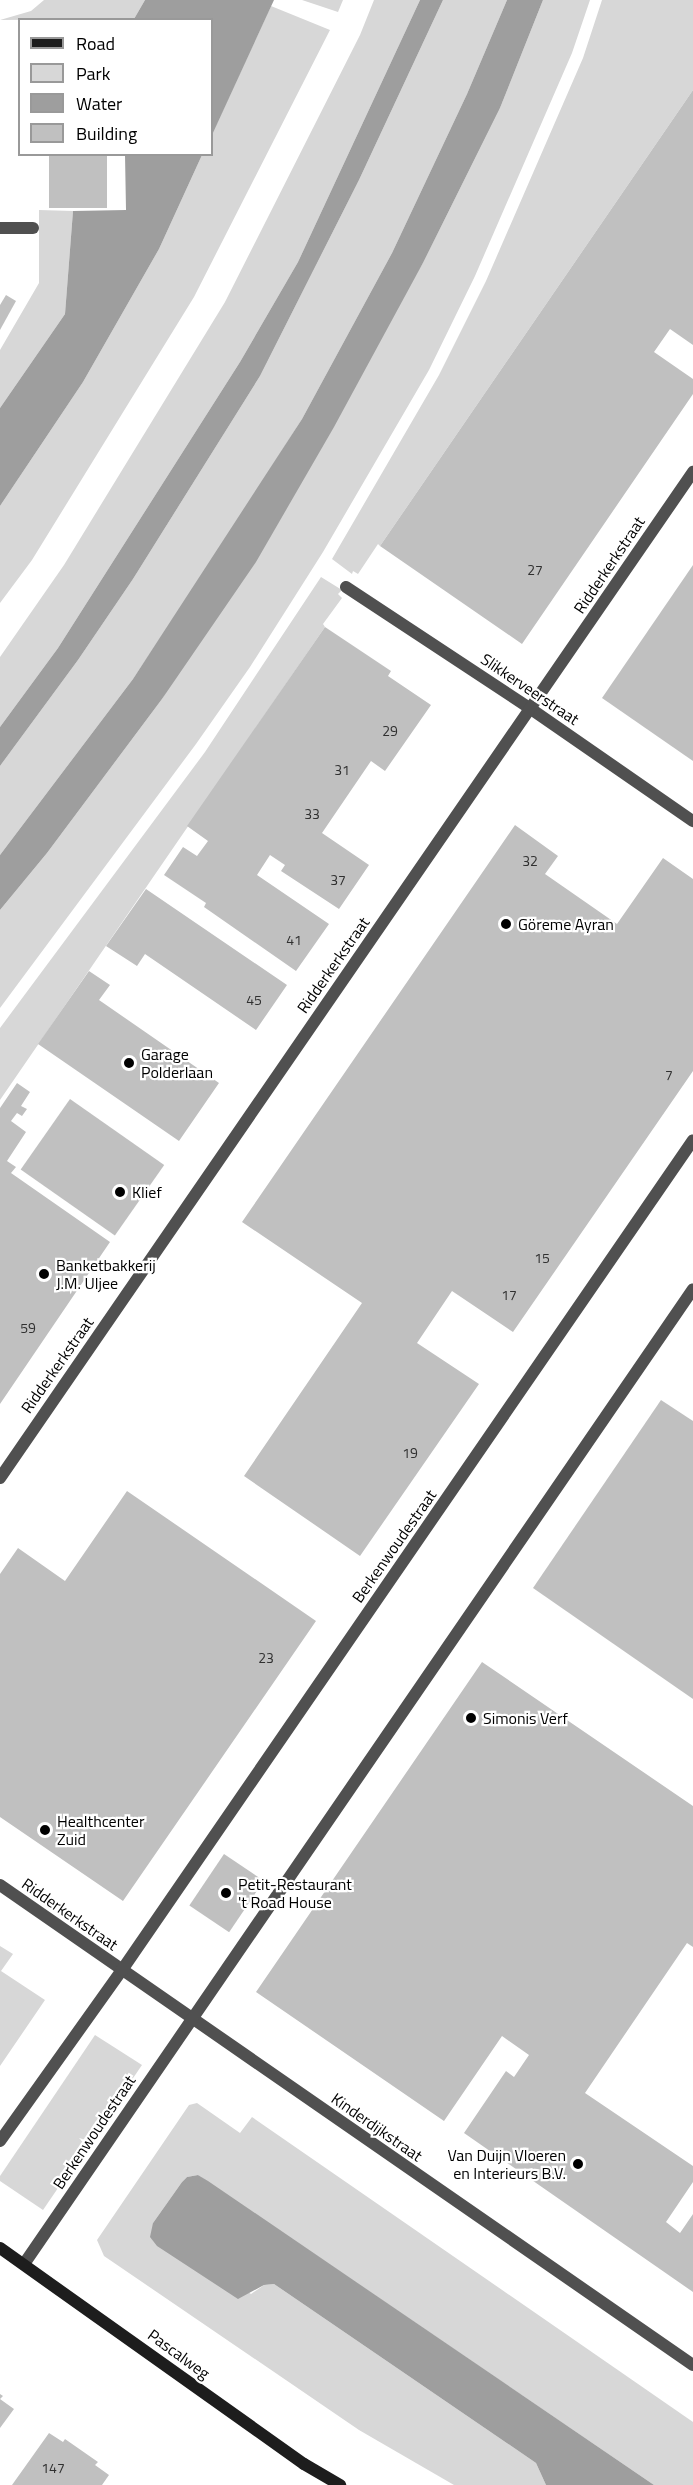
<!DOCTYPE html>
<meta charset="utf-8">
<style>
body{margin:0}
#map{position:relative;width:693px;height:2485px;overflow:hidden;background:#fff;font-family:"Titillium Web",sans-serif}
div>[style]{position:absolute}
.green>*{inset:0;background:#d7d7d7}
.water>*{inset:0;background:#9e9e9e}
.building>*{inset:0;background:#c0c0c0;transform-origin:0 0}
.street>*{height:12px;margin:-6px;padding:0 6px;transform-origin:6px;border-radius:6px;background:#505050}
.secondary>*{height:12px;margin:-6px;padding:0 6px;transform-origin:6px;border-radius:6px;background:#1d1d1d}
.dots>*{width:16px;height:16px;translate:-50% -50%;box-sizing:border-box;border:3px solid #fff;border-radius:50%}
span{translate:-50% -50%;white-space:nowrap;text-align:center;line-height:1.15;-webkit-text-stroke:4.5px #fff;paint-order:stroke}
.number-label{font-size:14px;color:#303030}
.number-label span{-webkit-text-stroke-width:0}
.street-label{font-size:16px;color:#000}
.poi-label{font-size:16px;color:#000}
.left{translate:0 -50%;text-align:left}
.right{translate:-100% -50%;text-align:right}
.legend{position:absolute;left:18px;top:18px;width:195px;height:138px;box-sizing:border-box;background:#fff;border:2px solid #999;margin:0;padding:8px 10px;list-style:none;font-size:18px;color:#000}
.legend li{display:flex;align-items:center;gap:12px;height:30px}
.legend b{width:30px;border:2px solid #999}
</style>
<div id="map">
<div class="green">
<div style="clip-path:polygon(44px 0,145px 0,134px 19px,0 20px,31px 11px)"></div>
<div style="clip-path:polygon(302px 0,343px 0,338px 12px)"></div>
<div style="clip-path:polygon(374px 0,420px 0,298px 262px,240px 362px,58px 648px,0 727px,0 657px,64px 565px,225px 302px,360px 35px)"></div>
<div style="clip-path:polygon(443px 0,507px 0,467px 94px,392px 253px,302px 419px,211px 562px,133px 679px,0 855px,0 766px,78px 660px,133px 579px,260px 376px,359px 180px)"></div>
<div style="clip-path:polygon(543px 0,590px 0,572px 53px,475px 276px,429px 370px,323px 552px,250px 667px,196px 744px,0 1008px,0 910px,47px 853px,162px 699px,424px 261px,500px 108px)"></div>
<div style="clip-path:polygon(602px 0,693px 0,693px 90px,380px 546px,378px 544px,358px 574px,353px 571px,352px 574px,332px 559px,439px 375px,486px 281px,583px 58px)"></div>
<div style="clip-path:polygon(271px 6px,330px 30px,194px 297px,32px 560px,0 603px,0 506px,83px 382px,159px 249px,202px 155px,212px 154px,212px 134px)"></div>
<div style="clip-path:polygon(39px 210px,73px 211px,65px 314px,0 408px,0 350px,39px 283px)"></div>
<div style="clip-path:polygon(321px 577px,342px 590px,338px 594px,342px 598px,323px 624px,325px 627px,0 1100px,0 1028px,205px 752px)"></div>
<div style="clip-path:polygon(0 1946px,13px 1954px,1px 1971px,45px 2000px,0 2066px)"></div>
<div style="clip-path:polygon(95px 2035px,142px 2065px,43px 2210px,0 2181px,0 2176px)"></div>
<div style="clip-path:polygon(197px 2103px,240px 2133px,252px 2117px,693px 2422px,693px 2485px,654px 2485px,198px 2175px,187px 2177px,182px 2182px,153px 2223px,251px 2294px,264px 2285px,274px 2284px,536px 2463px,546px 2485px,454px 2485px,359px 2430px,104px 2256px,97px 2240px,189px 2105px)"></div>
</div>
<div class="water">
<div style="clip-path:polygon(145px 0,274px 0,212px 135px,212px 20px,134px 19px)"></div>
<div style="clip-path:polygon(420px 0,443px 0,359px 180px,260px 376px,133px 579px,78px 660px,0 766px,0 727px,58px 648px,240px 362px,298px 262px)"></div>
<div style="clip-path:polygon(507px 0,543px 0,500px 108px,424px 261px,334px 427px,256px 562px,162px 699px,47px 853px,0 910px,0 855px,133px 679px,302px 419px,392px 253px,467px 94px)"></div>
<div style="clip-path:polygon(125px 155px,202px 155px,159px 249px,83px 382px,0 506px,0 408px,65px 314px,73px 211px,126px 210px)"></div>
<div style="clip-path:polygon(198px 2175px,208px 2181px,654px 2485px,546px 2485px,536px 2463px,274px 2284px,264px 2285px,238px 2299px,157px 2246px,150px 2237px,153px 2223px,182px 2182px,187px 2177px)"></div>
</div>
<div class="building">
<div style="clip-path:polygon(693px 90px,693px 345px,670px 329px,654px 352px,693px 379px,693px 394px,522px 644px,380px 546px)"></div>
<div style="left:49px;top:154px;width:58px;height:54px"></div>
<div style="clip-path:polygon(6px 295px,16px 301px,0 330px,0 305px)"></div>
<div style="clip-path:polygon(693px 565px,693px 761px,602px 698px)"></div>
<div style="clip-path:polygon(325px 627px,391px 671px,388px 676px,431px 705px,385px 771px,371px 761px,322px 833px,369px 865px,339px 909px,281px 871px,285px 865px,270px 855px,257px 875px,329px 924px,296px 971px,204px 907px,206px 903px,164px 875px,183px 847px,197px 856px,208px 841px,187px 826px)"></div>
<div style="clip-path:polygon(515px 825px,558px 856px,545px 874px,617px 924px,663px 858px,693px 879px,693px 1071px,513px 1332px,452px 1291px,417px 1343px,479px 1384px,360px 1556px,244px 1476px,362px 1303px,242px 1222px)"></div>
<div style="clip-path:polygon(146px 889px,287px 985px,256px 1030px,145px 954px,137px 966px,106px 946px)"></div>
<div style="clip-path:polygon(89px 971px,110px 985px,99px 1000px,219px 1083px,179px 1141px,38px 1044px)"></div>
<div style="clip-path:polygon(17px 1083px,30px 1092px,21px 1106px,27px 1109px,22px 1116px,17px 1113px,11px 1121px,26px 1132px,7px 1161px,16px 1167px,11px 1173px,110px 1242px,0 1404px,0 1108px)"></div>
<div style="left:70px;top:1099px;width:115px;height:86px;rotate:35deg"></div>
<div style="clip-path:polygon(661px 1400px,693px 1421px,693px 1699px,533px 1588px)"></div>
<div style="clip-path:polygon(127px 1491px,316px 1621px,123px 1901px,0 1817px,0 1574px,18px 1548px,65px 1581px)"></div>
<div style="clip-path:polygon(482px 1662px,693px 1806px,693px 1947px,687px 1943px,585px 2093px,693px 2166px,693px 2182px,666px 2222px,680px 2233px,693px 2214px,693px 2292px,464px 2133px,506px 2071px,514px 2077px,529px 2055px,502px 2036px,444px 2121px,256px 1992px)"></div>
<div style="left:224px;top:1854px;width:48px;height:62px;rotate:34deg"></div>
<div style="clip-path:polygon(0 2394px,3px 2396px,0 2399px,14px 2409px,0 2428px)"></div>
<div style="clip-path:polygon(49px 2433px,63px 2442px,65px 2439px,98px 2462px,95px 2465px,109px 2475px,102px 2485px,12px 2485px)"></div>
</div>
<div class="street">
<div style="left:0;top:228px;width:33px"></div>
<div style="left:346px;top:587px;width:222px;rotate:33.4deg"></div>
<div style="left:531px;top:709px;width:197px;rotate:34.7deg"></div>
<div style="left:0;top:1478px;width:1222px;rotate:-55.44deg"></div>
<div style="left:0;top:1885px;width:843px;rotate:34.71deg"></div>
<div style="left:0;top:2141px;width:210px;rotate:-54.5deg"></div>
<div style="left:122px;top:1970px;width:1007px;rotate:-55.47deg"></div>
<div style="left:24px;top:2264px;width:1182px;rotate:-55.54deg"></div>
</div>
<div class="secondary">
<div style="left:0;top:2248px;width:373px;rotate:35.4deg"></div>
<div style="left:304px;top:2464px;width:42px;rotate:30.3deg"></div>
</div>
<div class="dots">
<div style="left:506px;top:924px;background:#000"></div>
<div style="left:129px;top:1063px;background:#000"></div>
<div style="left:120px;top:1192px;background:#000"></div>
<div style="left:44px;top:1274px;background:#000"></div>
<div style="left:471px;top:1718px;background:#000"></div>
<div style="left:45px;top:1830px;background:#000"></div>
<div style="left:226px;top:1893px;background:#000"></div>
<div style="left:578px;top:2164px;background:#000"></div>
</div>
<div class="number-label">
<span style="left:535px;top:570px">27</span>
<span style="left:390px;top:731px">29</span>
<span style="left:342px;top:770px">31</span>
<span style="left:312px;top:814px">33</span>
<span style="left:530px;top:861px">32</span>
<span style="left:338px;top:880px">37</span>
<span style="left:294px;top:940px">41</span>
<span style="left:254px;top:1000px">45</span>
<span style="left:669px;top:1075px">7</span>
<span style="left:542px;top:1258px">15</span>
<span style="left:509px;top:1295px">17</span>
<span style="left:28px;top:1328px">59</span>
<span style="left:410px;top:1453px">19</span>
<span style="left:266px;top:1658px">23</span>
<span style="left:53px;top:2468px">147</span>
</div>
<div class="street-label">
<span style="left:609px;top:565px;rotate:-56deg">Ridderkerkstraat</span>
<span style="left:530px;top:689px;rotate:34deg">Slikkerveerstraat</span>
<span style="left:333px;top:965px;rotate:-55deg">Ridderkerkstraat</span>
<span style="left:57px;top:1365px;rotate:-55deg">Ridderkerkstraat</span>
<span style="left:394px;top:1546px;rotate:-55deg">Berkenwoudestraat</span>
<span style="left:70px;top:1914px;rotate:35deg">Ridderkerkstraat</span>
<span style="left:377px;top:2127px;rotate:35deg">Kinderdijkstraat</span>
<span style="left:94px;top:2132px;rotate:-56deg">Berkenwoudestraat</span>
<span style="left:179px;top:2354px;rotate:36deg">Pascalweg</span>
</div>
<div class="poi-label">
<span class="left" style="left:518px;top:924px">Göreme Ayran</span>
<span class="left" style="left:141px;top:1063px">Garage<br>Polderlaan</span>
<span class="left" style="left:132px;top:1192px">Klief</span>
<span class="left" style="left:56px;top:1274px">Banketbakkerij<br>J.M. Uljee</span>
<span class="left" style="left:483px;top:1718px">Simonis Verf</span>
<span class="left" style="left:57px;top:1830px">Healthcenter<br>Zuid</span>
<span class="left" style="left:238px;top:1893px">Petit-Restaurant<br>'t Road House</span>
<span class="right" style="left:566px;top:2164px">Van Duijn Vloeren<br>en Interieurs B.V.</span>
</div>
<ul class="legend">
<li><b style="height:8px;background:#1d1d1d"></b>Road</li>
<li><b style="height:16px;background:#d7d7d7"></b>Park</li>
<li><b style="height:16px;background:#9e9e9e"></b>Water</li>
<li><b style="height:16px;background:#c0c0c0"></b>Building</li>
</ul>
</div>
